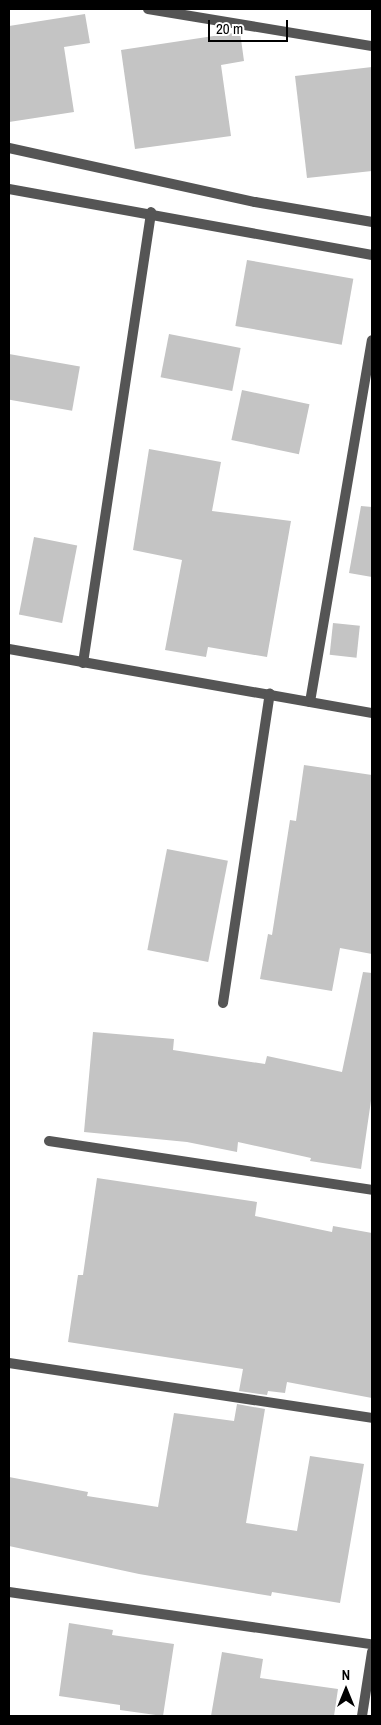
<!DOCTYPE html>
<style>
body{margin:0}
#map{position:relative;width:381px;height:1725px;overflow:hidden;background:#fff;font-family:"Archivo Narrow",sans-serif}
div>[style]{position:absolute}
.building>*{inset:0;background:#c4c4c4;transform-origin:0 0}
.minor>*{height:10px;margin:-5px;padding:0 5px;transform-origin:5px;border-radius:5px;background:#555}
span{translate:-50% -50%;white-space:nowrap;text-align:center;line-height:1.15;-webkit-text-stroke:4px #fff;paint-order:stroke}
.frame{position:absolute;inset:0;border:10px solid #000;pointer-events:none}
.north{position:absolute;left:321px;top:1665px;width:50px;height:50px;-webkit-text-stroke:4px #fff;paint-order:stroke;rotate:0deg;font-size:14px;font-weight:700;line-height:20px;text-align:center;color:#000}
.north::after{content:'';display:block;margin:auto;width:18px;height:22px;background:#000;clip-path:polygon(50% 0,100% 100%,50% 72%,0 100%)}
.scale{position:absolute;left:208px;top:20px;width:80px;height:22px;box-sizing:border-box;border:2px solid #000;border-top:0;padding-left:6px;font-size:15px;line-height:18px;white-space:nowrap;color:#000;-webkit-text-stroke:4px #fff;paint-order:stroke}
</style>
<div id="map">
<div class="building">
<div style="clip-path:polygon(85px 14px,90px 43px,64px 47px,74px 112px,9px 122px,9px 26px)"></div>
<div style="clip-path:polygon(240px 32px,244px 61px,221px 65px,231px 136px,135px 149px,121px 50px)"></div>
<div style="clip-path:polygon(372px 67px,372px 171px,307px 178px,295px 76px)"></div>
<div style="left:247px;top:260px;width:108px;height:67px;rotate:10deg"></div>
<div style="left:169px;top:334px;width:73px;height:44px;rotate:11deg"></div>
<div style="left:9px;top:354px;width:72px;height:45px;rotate:10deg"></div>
<div style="left:242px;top:390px;width:69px;height:51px;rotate:12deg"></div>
<div style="clip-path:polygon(149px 449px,221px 462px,212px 511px,291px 521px,267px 657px,208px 647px,206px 657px,165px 650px,182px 560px,133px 550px)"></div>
<div style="clip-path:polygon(361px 506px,372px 507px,372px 577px,349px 573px)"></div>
<div style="left:34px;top:537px;width:44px;height:79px;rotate:11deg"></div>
<div style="left:333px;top:623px;width:27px;height:32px;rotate:6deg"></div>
<div style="clip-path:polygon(304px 765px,372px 775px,372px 954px,340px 948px,332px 991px,260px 979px,268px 934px,272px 935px,290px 820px,296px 821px)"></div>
<div style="left:167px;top:849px;width:62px;height:103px;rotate:11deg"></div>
<div style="clip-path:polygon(363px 972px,372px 973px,372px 1094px,361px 1169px,310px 1161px,311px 1158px,238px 1142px,237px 1152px,187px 1142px,84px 1132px,93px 1032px,174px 1039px,173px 1050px,265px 1064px,267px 1056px,342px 1072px)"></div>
<div style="clip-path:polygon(97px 1178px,257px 1202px,255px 1216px,332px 1232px,333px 1226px,372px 1233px,372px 1398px,287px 1382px,285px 1393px,268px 1391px,267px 1395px,239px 1391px,243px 1369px,68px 1342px,78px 1275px,83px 1275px)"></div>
<div style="clip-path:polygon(237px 1404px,265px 1409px,246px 1523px,297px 1531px,310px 1456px,364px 1464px,340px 1603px,272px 1592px,271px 1596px,139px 1574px,9px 1546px,9px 1477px,88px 1492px,87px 1496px,158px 1507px,174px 1413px,234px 1421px)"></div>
<div style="clip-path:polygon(69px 1623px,113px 1630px,112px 1635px,174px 1644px,163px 1716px,120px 1710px,120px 1705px,59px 1696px)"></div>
<div style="clip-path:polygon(222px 1652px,263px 1659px,260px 1678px,338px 1689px,334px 1716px,211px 1716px)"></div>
</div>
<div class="minor">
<div style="left:148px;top:9px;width:227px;rotate:9.4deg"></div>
<div style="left:9px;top:148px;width:252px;rotate:12.4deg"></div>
<div style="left:255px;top:202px;width:119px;rotate:9.7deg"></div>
<div style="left:9px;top:189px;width:369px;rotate:10.3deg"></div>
<div style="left:9px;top:649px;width:369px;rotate:10deg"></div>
<div style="left:83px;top:663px;width:456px;rotate:-81.4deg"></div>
<div style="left:310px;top:702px;width:367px;rotate:-80.3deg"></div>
<div style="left:223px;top:1003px;width:313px;rotate:-81.4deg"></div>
<div style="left:49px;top:1141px;width:327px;rotate:8.6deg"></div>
<div style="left:9px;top:1363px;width:367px;rotate:8.6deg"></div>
<div style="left:9px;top:1592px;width:367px;rotate:8.2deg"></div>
<div style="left:362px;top:1716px;width:65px;rotate:-81.1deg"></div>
</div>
<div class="frame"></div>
<div class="north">N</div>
<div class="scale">20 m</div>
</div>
